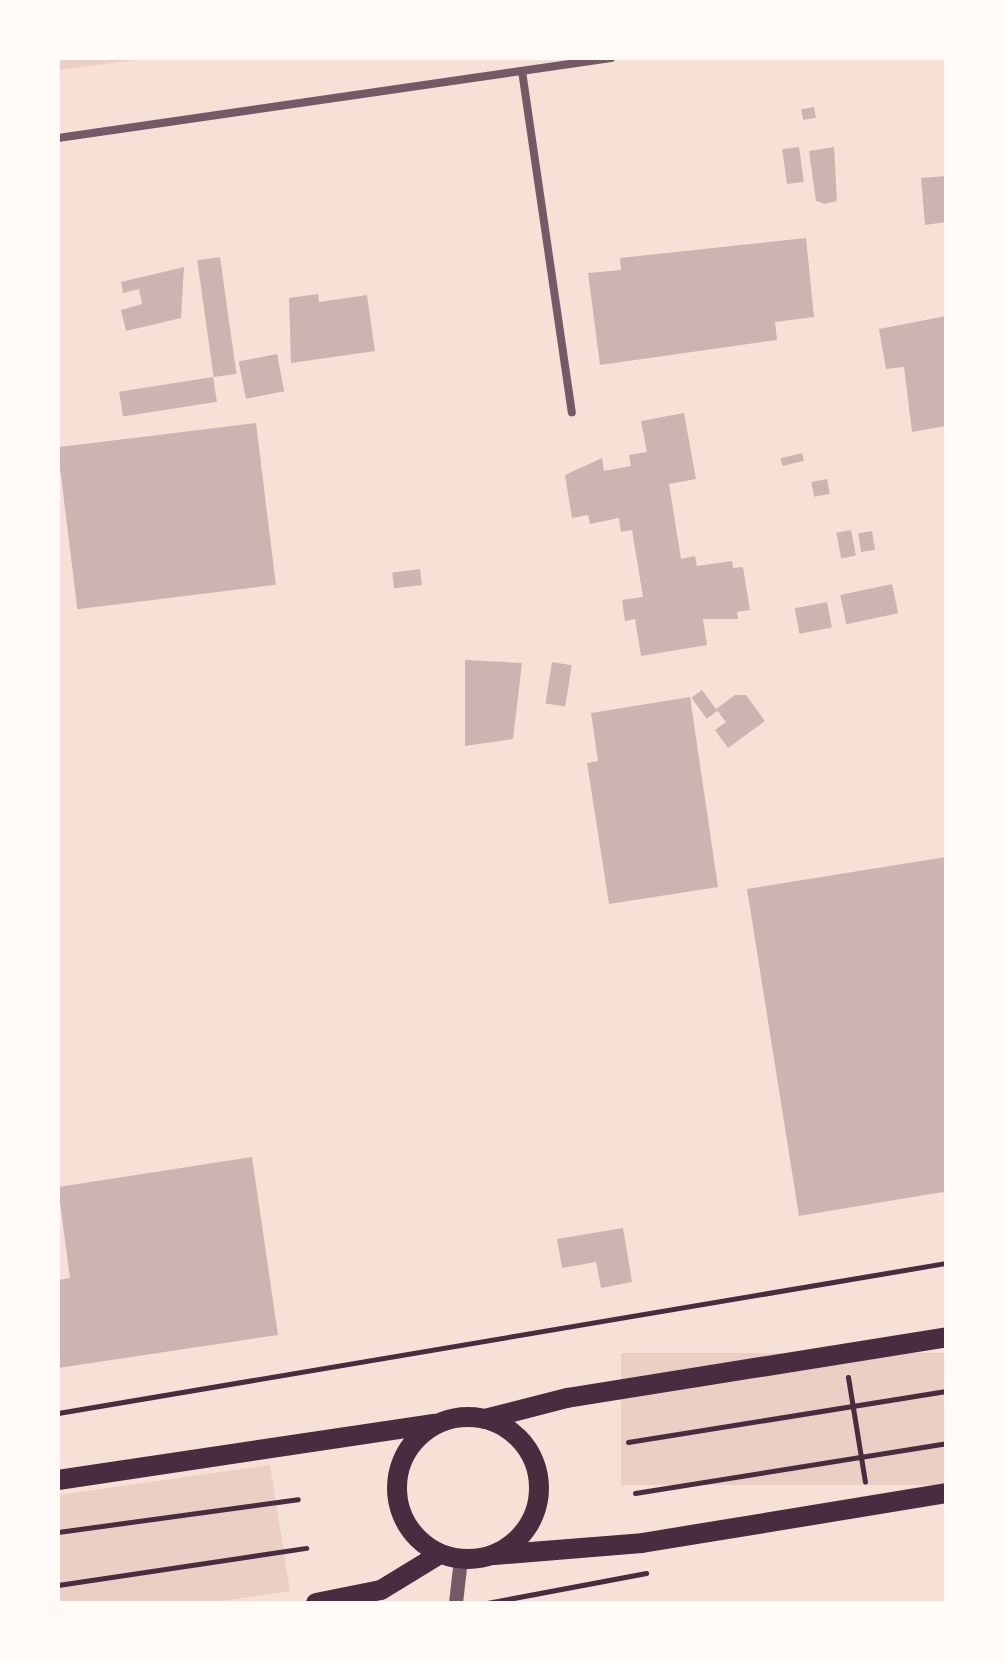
<!DOCTYPE html>
<style>
body{margin:0}
#map{position:relative;width:1004px;height:1661px;overflow:hidden;background:#f7e1d7;font-family:Lato,sans-serif}
div>[style]{position:absolute}
.green>*{inset:0;background:#ebcfc5;transform-origin:0 0}
.building>*{inset:0;background:#ccb4b1;transform-origin:0 0}
.path>*{height:5px;margin:-2.5px;padding:0 2.5px;transform-origin:2.5px;border-radius:2.5px;background:#4a2c40}
.minor>*{height:8px;margin:-4px;padding:0 4px;transform-origin:4px;border-radius:4px;background:#755966}
.tertiary>*{height:14px;margin:-7px;padding:0 7px;transform-origin:7px;border-radius:7px;background:#755966}
.primary>*{height:20px;margin:-10px;padding:0 10px;transform-origin:10px;border-radius:10px;background:#4a2c40}
.primary>.ring{margin:-10px;padding:0;box-sizing:content-box;background:none;border:20px solid #4a2c40;border-radius:50%}
span{translate:-50% -50%;white-space:nowrap;text-align:center;line-height:1.15;-webkit-text-stroke:8px #fffaf5;paint-order:stroke}
.frame{position:absolute;inset:0;border:60px solid #fffaf5;pointer-events:none}
</style>
<div id="map">
<div class="green">
<div style="clip-path:polygon(58px 58px,150px 58px,58px 70px)"></div>
<div style="left:946px;top:1353px;width:132px;height:325px;rotate:90deg"></div>
<div style="clip-path:polygon(270px 1465px,290px 1591px,210px 1603px,58px 1603px,58px 1495px)"></div>
</div>
<div class="building">
<div style="left:814px;top:107px;width:11px;height:13px;rotate:80deg"></div>
<div style="left:799px;top:147px;width:35px;height:17px;rotate:82deg"></div>
<div style="clip-path:polygon(834px 147px,837px 201px,825px 204px,816px 201px,809px 151px)"></div>
<div style="clip-path:polygon(946px 176px,946px 222px,925px 225px,921px 178px)"></div>
<div style="clip-path:polygon(806px 238px,814px 317px,775px 322px,777px 340px,600px 365px,588px 273px,621px 270px,620px 258px)"></div>
<div style="left:220px;top:257px;width:118px;height:23px;rotate:82deg"></div>
<div style="clip-path:polygon(184px 267px,181px 318px,126px 331px,121px 310px,142px 304px,139px 289px,123px 293px,121px 282px)"></div>
<div style="clip-path:polygon(318px 294px,319px 302px,367px 295px,375px 351px,291px 363px,289px 298px)"></div>
<div style="clip-path:polygon(946px 316px,946px 426px,912px 432px,904px 367px,886px 369px,879px 329px)"></div>
<div style="left:277px;top:354px;width:38px;height:39px;rotate:79deg"></div>
<div style="left:213px;top:377px;width:25px;height:95px;rotate:81deg"></div>
<div style="clip-path:polygon(684px 413px,696px 479px,669px 484px,681px 559px,695px 556px,697px 566px,732px 561px,733px 568px,743px 567px,750px 610px,737px 612px,738px 619px,703px 619px,707px 645px,641px 656px,635px 619px,625px 621px,622px 600px,643px 597px,632px 530px,621px 532px,619px 518px,590px 524px,588px 515px,572px 518px,565px 475px,602px 458px,604px 471px,631px 466px,629px 455px,647px 452px,641px 421px)"></div>
<div style="left:256px;top:423px;width:163px;height:200px;rotate:83deg"></div>
<div style="left:802px;top:453px;width:8px;height:22px;rotate:76deg"></div>
<div style="left:827px;top:479px;width:15px;height:16px;rotate:79deg"></div>
<div style="left:851px;top:530px;width:26px;height:15px;rotate:79deg"></div>
<div style="left:872px;top:531px;width:19px;height:14px;rotate:81deg"></div>
<div style="left:420px;top:569px;width:16px;height:28px;rotate:83deg"></div>
<div style="left:892px;top:584px;width:30px;height:53px;rotate:78deg"></div>
<div style="left:827px;top:602px;width:26px;height:33px;rotate:79deg"></div>
<div style="clip-path:polygon(465px 660px,522px 663px,513px 739px,465px 746px)"></div>
<div style="left:552px;top:662px;width:20px;height:42px;rotate:9deg"></div>
<div style="left:702px;top:690px;width:26px;height:13px;rotate:54deg"></div>
<div style="clip-path:polygon(735px 695px,746px 695px,765px 721px,728px 748px,715px 730px,726px 722px,716px 709px)"></div>
<div style="clip-path:polygon(690px 697px,718px 887px,609px 904px,587px 763px,598px 761px,591px 713px)"></div>
<div style="clip-path:polygon(946px 857px,946px 1197px,943px 1192px,799px 1216px,747px 889px)"></div>
<div style="clip-path:polygon(252px 1157px,278px 1335px,58px 1368px,58px 1280px,70px 1278px,58px 1187px)"></div>
<div style="clip-path:polygon(623px 1228px,632px 1282px,601px 1288px,596px 1262px,562px 1268px,557px 1239px)"></div>
</div>
<div class="path">
<div style="left:848px;top:1377px;width:106px;rotate:80.8deg"></div>
<div style="left:58px;top:1413px;width:901px;rotate:-9.59deg"></div>
<div style="left:628px;top:1442px;width:322px;rotate:-9.1deg"></div>
<div style="left:635px;top:1493px;width:315px;rotate:-9.1deg"></div>
<div style="left:58px;top:1532px;width:242px;rotate:-7.8deg"></div>
<div style="left:58px;top:1585px;width:251px;rotate:-8.5deg"></div>
<div style="left:487px;top:1603px;width:162px;rotate:-10.7deg"></div>
</div>
<div class="minor">
<div style="left:522px;top:71px;width:345px;rotate:81.7deg"></div>
<div style="left:58px;top:138px;width:559px;rotate:-8.23deg"></div>
</div>
<div class="tertiary">
<div style="left:456px;top:1603px;width:44px;rotate:-83.5deg"></div>
</div>
<div class="primary">
<div class="ring" style="left:397px;top:1417px;width:122px;height:122px"></div>
<div style="left:485px;top:1419px;width:85px;rotate:-14.4deg"></div>
<div style="left:567px;top:1398px;width:384px;rotate:-9.1deg"></div>
<div style="left:58px;top:1480px;width:380px;rotate:-8.5deg"></div>
<div style="left:494px;top:1555px;width:148px;rotate:-4.6deg"></div>
<div style="left:642px;top:1543px;width:308px;rotate:-9.3deg"></div>
<div style="left:316px;top:1603px;width:66px;rotate:-11.3deg"></div>
<div style="left:381px;top:1590px;width:69px;rotate:-31.4deg"></div>
</div>
<div class="frame"></div>
</div>
